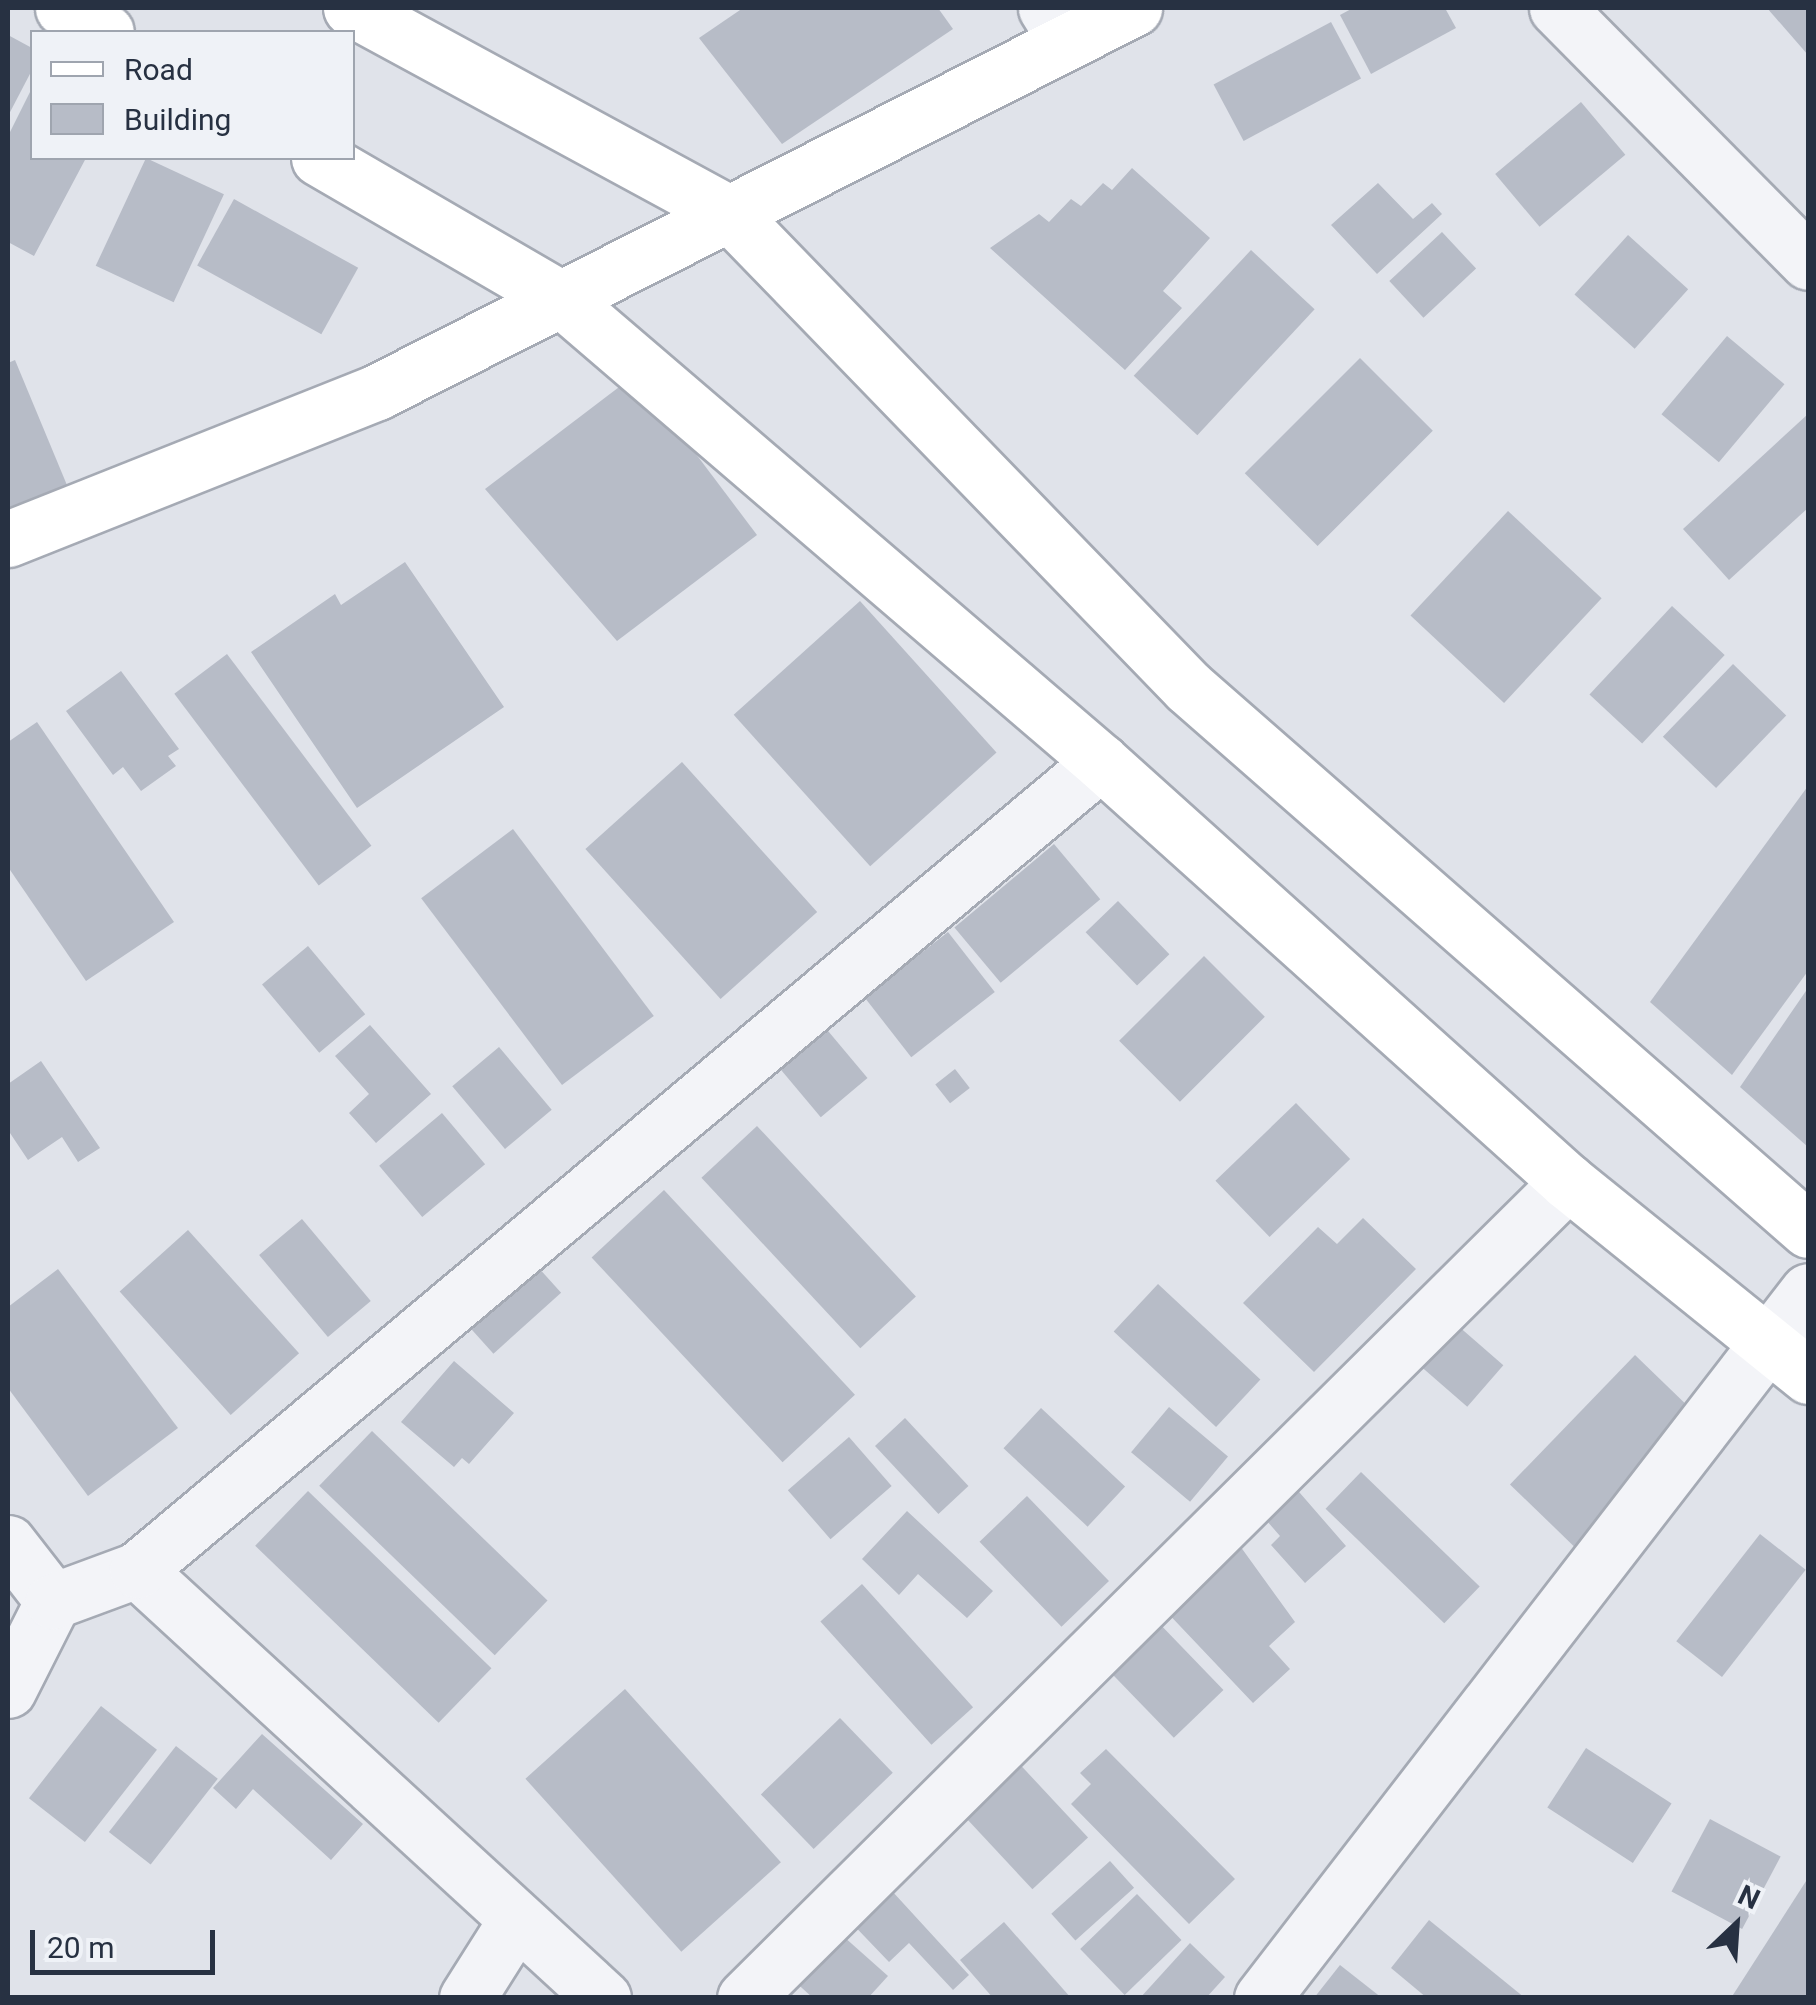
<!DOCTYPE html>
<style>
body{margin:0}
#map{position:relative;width:1816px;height:2005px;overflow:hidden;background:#e0e3ea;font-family:Roboto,sans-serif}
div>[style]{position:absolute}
.building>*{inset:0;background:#b7bcc7;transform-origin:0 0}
.roads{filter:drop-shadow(2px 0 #a5aab4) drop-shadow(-2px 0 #a5aab4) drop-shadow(0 2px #a5aab4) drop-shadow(0 -2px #a5aab4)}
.street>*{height:55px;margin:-27.5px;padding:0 27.5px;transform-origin:27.5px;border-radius:27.5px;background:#f3f4f8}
.secondary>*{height:55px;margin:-27.5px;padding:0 27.5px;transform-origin:27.5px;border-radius:27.5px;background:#fff}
span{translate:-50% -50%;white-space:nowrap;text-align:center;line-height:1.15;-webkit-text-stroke:8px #eff2f7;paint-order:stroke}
.frame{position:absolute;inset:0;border:10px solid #273142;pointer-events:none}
.legend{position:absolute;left:30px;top:30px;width:325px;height:130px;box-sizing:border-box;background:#eff2f7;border:2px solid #9fa5af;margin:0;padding:12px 18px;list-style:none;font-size:30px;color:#273142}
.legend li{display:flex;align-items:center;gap:20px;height:50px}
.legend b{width:50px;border:2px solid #9fa5af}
.north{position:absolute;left:1686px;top:1875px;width:100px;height:100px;-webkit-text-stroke:8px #eff2f7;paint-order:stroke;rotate:25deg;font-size:28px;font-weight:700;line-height:40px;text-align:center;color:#273142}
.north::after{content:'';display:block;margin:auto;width:35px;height:45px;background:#273142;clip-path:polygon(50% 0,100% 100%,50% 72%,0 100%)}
.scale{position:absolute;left:30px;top:1930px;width:185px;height:45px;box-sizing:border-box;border:5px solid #273142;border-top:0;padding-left:12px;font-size:30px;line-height:35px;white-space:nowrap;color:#273142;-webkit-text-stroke:8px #eff2f7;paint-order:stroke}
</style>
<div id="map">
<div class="building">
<div style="clip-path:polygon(743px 8px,938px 8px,953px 29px,782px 144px,699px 38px)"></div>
<div style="clip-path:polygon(1353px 8px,1445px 8px,1456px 28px,1371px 74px,1340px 15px)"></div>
<div style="clip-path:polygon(1767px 8px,1808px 8px,1808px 55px)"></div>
<div style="left:1331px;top:22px;width:64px;height:133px;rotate:62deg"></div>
<div style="clip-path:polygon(8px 35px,32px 48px,32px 70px,8px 116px)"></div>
<div style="clip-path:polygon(32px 88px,32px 158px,86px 158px,34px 256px,8px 242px,8px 136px)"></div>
<div style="left:1581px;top:102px;width:69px;height:112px;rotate:50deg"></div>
<div style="left:146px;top:158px;width:86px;height:119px;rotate:25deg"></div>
<div style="clip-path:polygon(1132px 168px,1210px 238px,1163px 291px,1182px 308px,1125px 370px,990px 248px,1039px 214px,1049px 222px,1071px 199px,1081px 206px,1103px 183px,1112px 190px)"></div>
<div style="clip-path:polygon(1378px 183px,1413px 219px,1432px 203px,1442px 214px,1377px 274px,1331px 225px)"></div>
<div style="left:234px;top:199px;width:142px;height:76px;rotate:29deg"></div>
<div style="left:1442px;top:232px;width:50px;height:72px;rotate:47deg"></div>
<div style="left:1628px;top:235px;width:81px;height:80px;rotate:42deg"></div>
<div style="left:1251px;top:250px;width:87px;height:172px;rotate:43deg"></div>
<div style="left:1727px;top:336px;width:75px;height:102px;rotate:40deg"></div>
<div style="left:1360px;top:358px;width:103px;height:163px;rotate:45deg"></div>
<div style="clip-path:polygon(15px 360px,69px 490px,8px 515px,8px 363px)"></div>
<div style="clip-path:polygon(627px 381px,650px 393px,757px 535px,617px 641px,485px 489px)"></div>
<div style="clip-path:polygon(1808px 414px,1808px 508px,1729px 580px,1683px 529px)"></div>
<div style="left:1508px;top:511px;width:128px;height:143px;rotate:43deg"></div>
<div style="clip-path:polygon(405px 562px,504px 707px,357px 808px,251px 652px,335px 594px,341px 605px)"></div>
<div style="left:860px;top:601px;width:204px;height:170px;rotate:48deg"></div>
<div style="left:1672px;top:606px;width:72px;height:121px;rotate:43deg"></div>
<div style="left:227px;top:654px;width:240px;height:66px;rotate:53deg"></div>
<div style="left:1733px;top:664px;width:74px;height:101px;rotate:44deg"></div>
<div style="clip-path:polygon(121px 671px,179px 749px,168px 756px,176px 766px,141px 791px,123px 767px,113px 775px,66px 711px)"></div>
<div style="clip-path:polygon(37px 722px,174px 922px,86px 981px,8px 867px,8px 742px)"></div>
<div style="left:682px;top:762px;width:202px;height:130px;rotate:48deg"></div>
<div style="clip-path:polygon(1808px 786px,1808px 971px,1732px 1075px,1650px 1002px)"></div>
<div style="left:513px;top:829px;width:234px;height:115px;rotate:53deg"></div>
<div style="left:1054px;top:844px;width:72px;height:130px;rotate:50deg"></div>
<div style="left:1118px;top:901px;width:74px;height:45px;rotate:46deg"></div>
<div style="left:948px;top:932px;width:76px;height:106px;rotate:52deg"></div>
<div style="left:308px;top:946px;width:89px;height:60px;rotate:50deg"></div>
<div style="left:1204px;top:956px;width:86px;height:120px;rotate:45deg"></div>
<div style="clip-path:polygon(1808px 988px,1808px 1147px,1740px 1087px)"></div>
<div style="left:818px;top:1019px;width:77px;height:61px;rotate:50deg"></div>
<div style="clip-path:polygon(370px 1025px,431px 1094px,376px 1143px,349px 1113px,369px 1094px,335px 1056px)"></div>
<div style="left:499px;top:1047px;width:82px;height:61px;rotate:50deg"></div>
<div style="clip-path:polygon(41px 1061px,100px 1148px,78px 1162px,62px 1137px,28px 1160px,8px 1130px,8px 1084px)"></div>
<div style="left:955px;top:1069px;width:24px;height:25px;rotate:52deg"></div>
<div style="left:1296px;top:1103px;width:78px;height:112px;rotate:46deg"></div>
<div style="left:442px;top:1113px;width:67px;height:82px;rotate:50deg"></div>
<div style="left:757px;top:1126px;width:233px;height:76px;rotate:47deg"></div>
<div style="left:664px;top:1190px;width:280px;height:99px;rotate:47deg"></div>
<div style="clip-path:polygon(1363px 1218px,1416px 1269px,1314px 1372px,1243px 1303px,1318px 1227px,1337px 1244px)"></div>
<div style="left:302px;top:1219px;width:107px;height:56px;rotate:50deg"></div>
<div style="left:188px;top:1230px;width:166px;height:92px;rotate:48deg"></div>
<div style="left:537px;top:1266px;width:36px;height:91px;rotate:48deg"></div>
<div style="clip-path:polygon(58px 1269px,178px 1428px,88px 1496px,8px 1388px,8px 1307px)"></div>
<div style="left:1158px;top:1284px;width:140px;height:65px;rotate:43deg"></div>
<div style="left:1449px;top:1318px;width:72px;height:55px;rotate:41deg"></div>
<div style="left:1635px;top:1355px;width:92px;height:180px;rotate:44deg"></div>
<div style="clip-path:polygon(454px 1361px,514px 1413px,469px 1464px,462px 1458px,454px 1467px,401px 1422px)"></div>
<div style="left:1169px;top:1407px;width:77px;height:59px;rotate:40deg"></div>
<div style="left:1041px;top:1408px;width:115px;height:55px;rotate:43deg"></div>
<div style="left:905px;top:1418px;width:93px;height:41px;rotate:47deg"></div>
<div style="left:372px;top:1431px;width:244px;height:76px;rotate:44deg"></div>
<div style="left:849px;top:1437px;width:65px;height:81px;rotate:49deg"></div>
<div style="left:1361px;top:1472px;width:165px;height:51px;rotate:44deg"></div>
<div style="clip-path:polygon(1293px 1485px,1346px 1546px,1305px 1583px,1271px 1545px,1280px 1536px,1260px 1513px)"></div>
<div style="left:308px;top:1491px;width:255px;height:76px;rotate:44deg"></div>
<div style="left:1027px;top:1496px;width:118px;height:66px;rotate:46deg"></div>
<div style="clip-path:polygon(907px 1511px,993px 1591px,967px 1618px,918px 1574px,899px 1595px,862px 1559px)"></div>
<div style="left:1760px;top:1534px;width:58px;height:136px;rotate:38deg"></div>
<div style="clip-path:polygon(1235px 1539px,1295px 1622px,1269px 1646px,1290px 1669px,1253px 1703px,1162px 1607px)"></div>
<div style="left:862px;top:1584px;width:166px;height:56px;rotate:48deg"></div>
<div style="left:1154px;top:1618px;width:100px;height:69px;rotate:46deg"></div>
<div style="left:625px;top:1689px;width:233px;height:134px;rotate:48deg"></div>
<div style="left:101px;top:1706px;width:71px;height:117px;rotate:38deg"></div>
<div style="left:840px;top:1718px;width:76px;height:110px;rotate:46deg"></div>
<div style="clip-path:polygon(262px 1734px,363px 1824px,331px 1860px,253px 1789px,236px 1809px,213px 1788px)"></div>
<div style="left:176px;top:1746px;width:53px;height:109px;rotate:38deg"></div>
<div style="left:1586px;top:1748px;width:102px;height:71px;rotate:33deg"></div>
<div style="clip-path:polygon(1106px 1749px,1235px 1879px,1189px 1924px,1071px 1804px,1091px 1784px,1080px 1773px)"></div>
<div style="left:1013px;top:1757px;width:110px;height:76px;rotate:47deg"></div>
<div style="left:1710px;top:1819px;width:80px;height:82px;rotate:28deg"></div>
<div style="left:1110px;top:1861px;width:36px;height:79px;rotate:48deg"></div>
<div style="clip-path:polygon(1808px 1878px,1808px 1998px,1731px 1998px)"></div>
<div style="clip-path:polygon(881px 1879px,969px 1975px,953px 1990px,909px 1943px,889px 1962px,843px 1914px)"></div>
<div style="left:1137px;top:1894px;width:64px;height:79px;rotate:46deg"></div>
<div style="clip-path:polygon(1429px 1920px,1525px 1998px,1427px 1998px,1391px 1968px)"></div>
<div style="clip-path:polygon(1004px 1922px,1071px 1998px,993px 1998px,960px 1960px)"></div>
<div style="clip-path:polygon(834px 1928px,888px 1976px,868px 1998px,813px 1998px,791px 1978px)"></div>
<div style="clip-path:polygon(1190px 1943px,1225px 1977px,1206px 1998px,1140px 1998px)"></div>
<div style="clip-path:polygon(1340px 1965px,1382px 1998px,1314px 1998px)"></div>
</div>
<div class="roads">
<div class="street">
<div style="left:1046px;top:8px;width:39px;rotate:58deg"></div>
<div style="left:1557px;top:8px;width:357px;rotate:45.3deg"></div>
<div style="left:8px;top:1543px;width:73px;rotate:52.2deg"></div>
<div style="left:137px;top:1570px;width:633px;rotate:42.57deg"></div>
<div style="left:8px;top:1690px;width:100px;rotate:-63.2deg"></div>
<div style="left:53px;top:1601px;width:90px;rotate:-20.3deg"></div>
<div style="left:137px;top:1570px;width:1258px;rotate:-39.97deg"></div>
<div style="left:467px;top:1998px;width:93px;rotate:-57.7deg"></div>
<div style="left:745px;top:1998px;width:1159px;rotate:-44.76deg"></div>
<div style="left:1262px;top:1998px;width:893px;rotate:-52.32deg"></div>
</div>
<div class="secondary">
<div style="left:63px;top:8px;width:49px;rotate:29.2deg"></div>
<div style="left:351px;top:8px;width:430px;rotate:28.5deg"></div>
<div style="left:729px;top:213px;width:660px;rotate:45.92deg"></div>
<div style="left:1188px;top:687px;width:824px;rotate:41.21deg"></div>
<div style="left:319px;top:158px;width:279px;rotate:30.2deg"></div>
<div style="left:560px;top:298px;width:713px;rotate:40.62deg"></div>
<div style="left:1101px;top:762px;width:628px;rotate:41.97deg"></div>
<div style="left:1568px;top:1182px;width:309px;rotate:38.9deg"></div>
<div style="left:8px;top:539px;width:397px;rotate:-21.7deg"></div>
<div style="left:377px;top:392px;width:849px;rotate:-26.9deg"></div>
</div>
</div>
<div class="frame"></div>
<ul class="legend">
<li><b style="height:12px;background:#fff"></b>Road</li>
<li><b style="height:28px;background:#b7bcc7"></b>Building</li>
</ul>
<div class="north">N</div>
<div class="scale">20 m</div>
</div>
